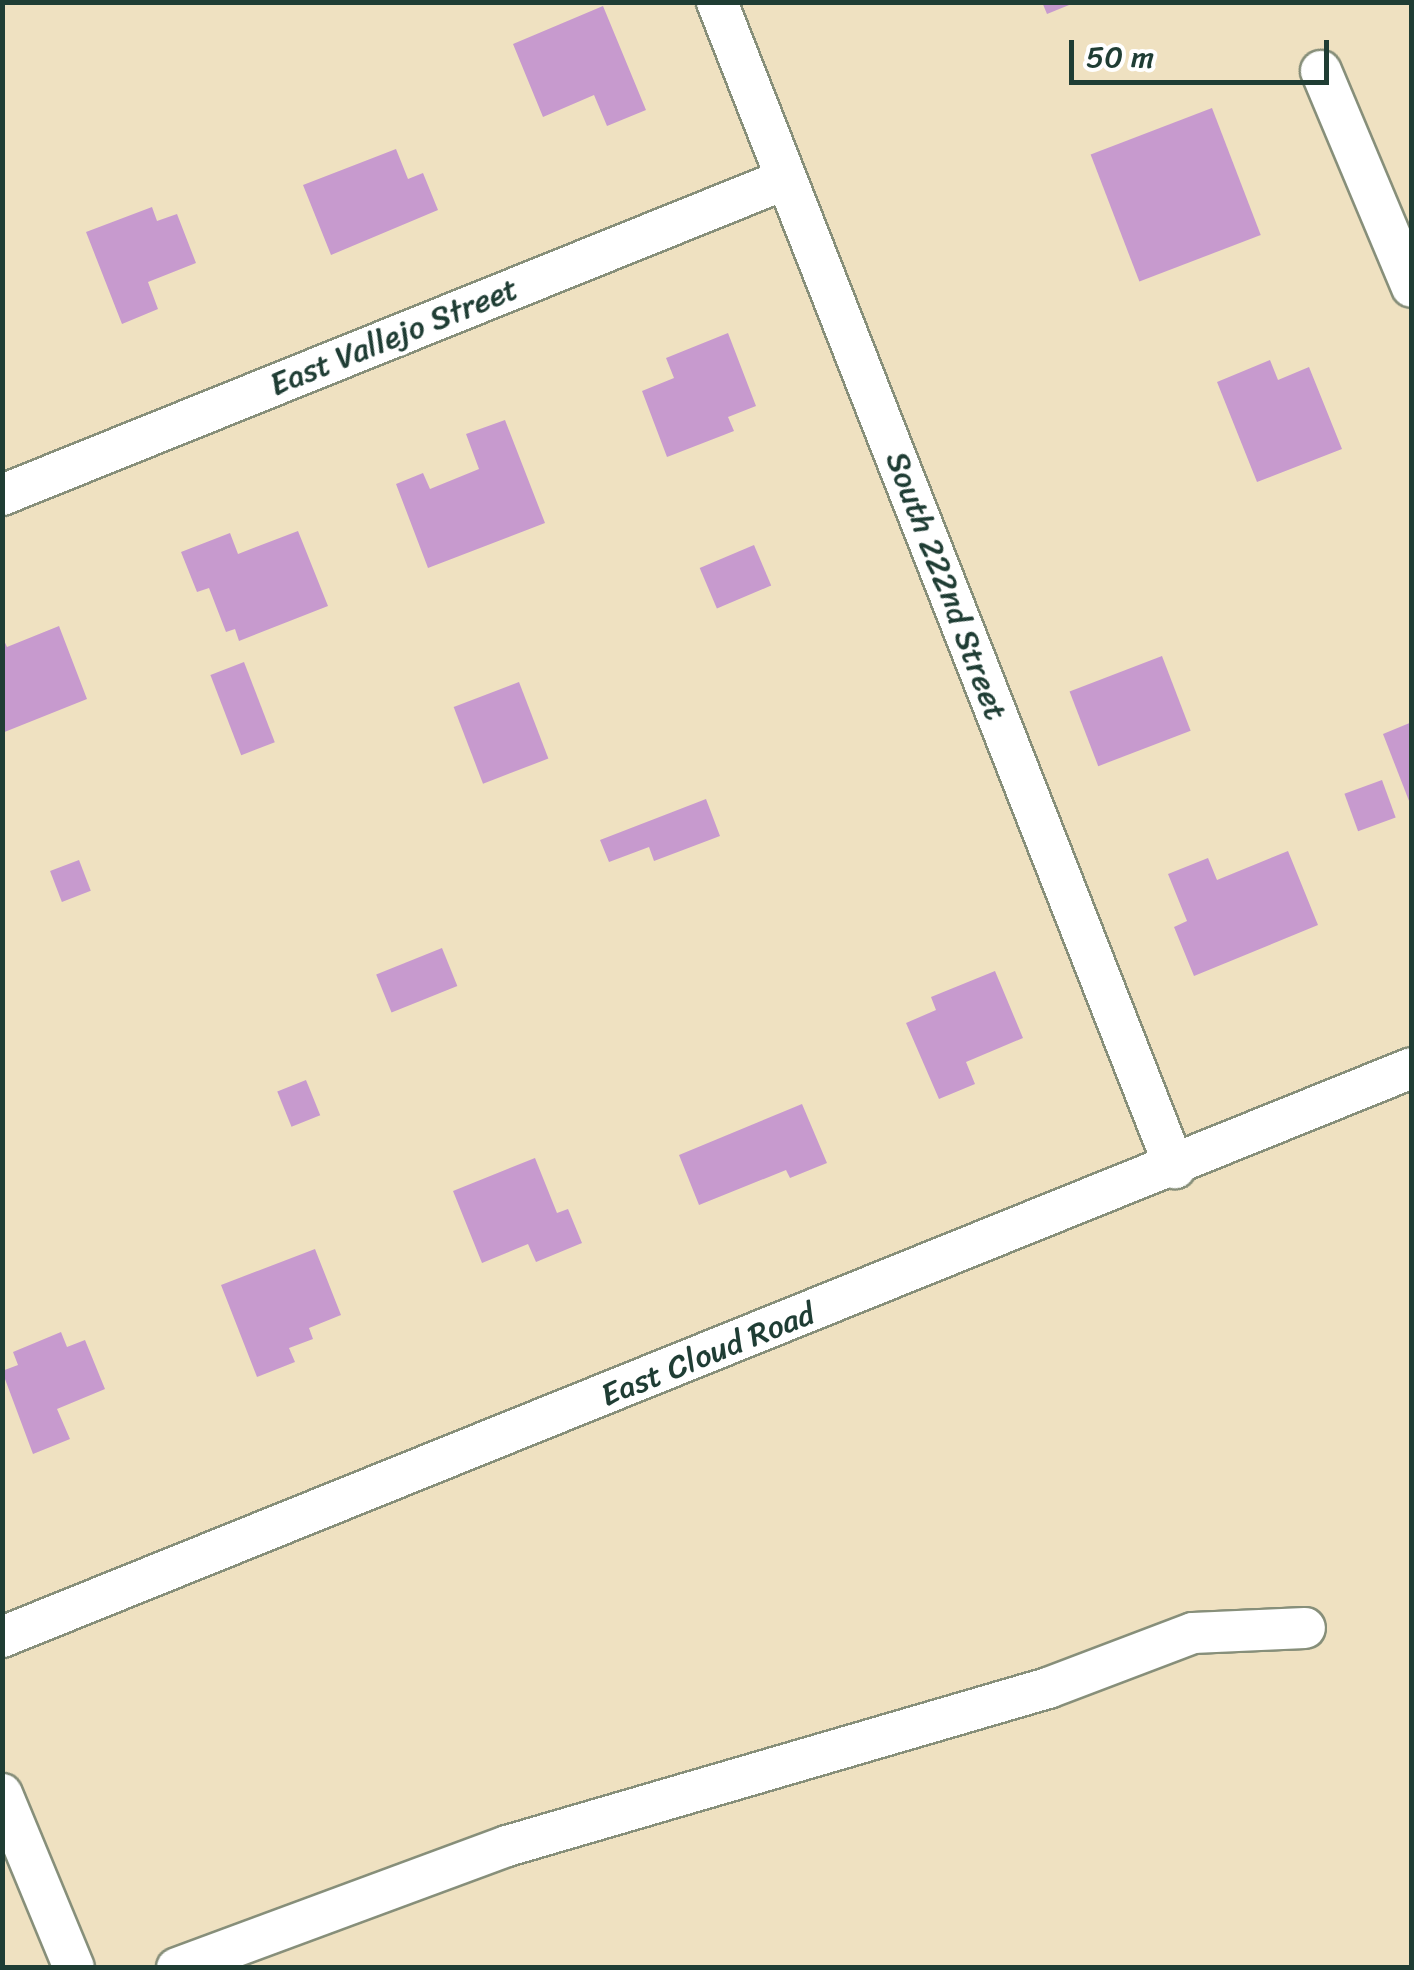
<!DOCTYPE html>
<style>
body{margin:0}
#map{position:relative;width:1414px;height:1970px;overflow:hidden;background:#efe1c1;font-family:Sriracha,sans-serif}
div>[style]{position:absolute}
.building>*{inset:0;background:#c79ace;transform-origin:0 0}
.roads{filter:drop-shadow(2px 0 #878f7a) drop-shadow(-2px 0 #878f7a) drop-shadow(0 2px #878f7a) drop-shadow(0 -2px #878f7a)}
.street>*{height:40px;margin:-20px;padding:0 20px;transform-origin:20px;border-radius:20px;background:#fff}
span{translate:-50% -50%;white-space:nowrap;text-align:center;line-height:1.15;-webkit-text-stroke:8px #fff;paint-order:stroke}
.street-label{font-size:32px;color:#1f3d34}
.frame{position:absolute;inset:0;border:5px solid #1f3d34;pointer-events:none}
.scale{position:absolute;left:1069px;top:40px;width:260px;height:45px;box-sizing:border-box;border:5px solid #1f3d34;border-top:0;padding-left:12px;font-size:30px;line-height:35px;white-space:nowrap;color:#1f3d34;-webkit-text-stroke:8px #fff;paint-order:stroke}
</style>
<div id="map">
<div class="building">
<div style="clip-path:polygon(1042px 2px,1074px 2px,1074px 3px,1047px 14px)"></div>
<div style="clip-path:polygon(603px 6px,646px 110px,607px 126px,594px 95px,543px 117px,513px 44px)"></div>
<div style="left:1212px;top:108px;width:136px;height:130px;rotate:69deg"></div>
<div style="clip-path:polygon(396px 149px,408px 179px,423px 173px,438px 210px,331px 255px,303px 185px)"></div>
<div style="clip-path:polygon(152px 207px,157px 221px,177px 214px,196px 263px,148px 282px,158px 309px,122px 324px,86px 232px)"></div>
<div style="clip-path:polygon(728px 333px,756px 406px,728px 417px,734px 431px,667px 457px,642px 391px,674px 378px,666px 358px)"></div>
<div style="clip-path:polygon(1270px 360px,1278px 380px,1309px 367px,1342px 449px,1257px 482px,1217px 382px)"></div>
<div style="clip-path:polygon(505px 420px,545px 523px,428px 568px,396px 484px,423px 473px,430px 489px,479px 469px,466px 434px)"></div>
<div style="clip-path:polygon(298px 531px,328px 606px,239px 641px,235px 629px,226px 632px,209px 588px,197px 592px,181px 552px,230px 533px,238px 554px)"></div>
<div style="left:754px;top:545px;width:44px;height:59px;rotate:67deg"></div>
<div style="clip-path:polygon(59px 626px,87px 699px,2px 733px,2px 636px,7px 647px)"></div>
<div style="left:1162px;top:656px;width:80px;height:99px;rotate:69deg"></div>
<div style="left:244px;top:662px;width:86px;height:36px;rotate:69deg"></div>
<div style="left:519px;top:682px;width:82px;height:70px;rotate:69deg"></div>
<div style="clip-path:polygon(1412px 722px,1412px 806px,1411px 806px,1383px 734px)"></div>
<div style="left:1382px;top:780px;width:40px;height:40px;rotate:70deg"></div>
<div style="clip-path:polygon(706px 799px,720px 836px,654px 861px,649px 847px,609px 862px,600px 840px)"></div>
<div style="clip-path:polygon(1288px 851px,1318px 925px,1194px 976px,1174px 927px,1187px 921px,1168px 874px,1208px 858px,1217px 880px)"></div>
<div style="left:79px;top:860px;width:33px;height:31px;rotate:69deg"></div>
<div style="left:442px;top:948px;width:41px;height:71px;rotate:68deg"></div>
<div style="clip-path:polygon(995px 971px,1023px 1038px,966px 1062px,975px 1084px,939px 1099px,906px 1023px,936px 1010px,931px 997px)"></div>
<div style="left:306px;top:1080px;width:38px;height:31px;rotate:68deg"></div>
<div style="clip-path:polygon(802px 1104px,827px 1163px,790px 1178px,786px 1170px,699px 1205px,679px 1155px)"></div>
<div style="clip-path:polygon(535px 1158px,557px 1213px,568px 1209px,582px 1243px,536px 1262px,528px 1244px,482px 1263px,453px 1191px)"></div>
<div style="clip-path:polygon(315px 1249px,341px 1315px,309px 1328px,313px 1339px,289px 1348px,295px 1362px,257px 1377px,221px 1285px)"></div>
<div style="clip-path:polygon(61px 1332px,67px 1347px,85px 1340px,105px 1389px,57px 1409px,70px 1439px,33px 1454px,2px 1371px,18px 1365px,13px 1352px)"></div>
</div>
<div class="roads">
<div class="street">
<div style="left:717px;top:2px;width:1253px;rotate:68.56deg"></div>
<div style="left:1321px;top:71px;width:234px;rotate:67.2deg"></div>
<div style="left:2px;top:495px;width:845px;rotate:-21.95deg"></div>
<div style="left:2px;top:1637px;width:1520px;rotate:-21.98deg"></div>
<div style="left:2px;top:1794px;width:188px;rotate:67.5deg"></div>
<div style="left:177px;top:1968px;width:352px;rotate:-20.3deg"></div>
<div style="left:507px;top:1846px;width:564px;rotate:-16.28deg"></div>
<div style="left:1048px;top:1688px;width:155px;rotate:-20.8deg"></div>
<div style="left:1193px;top:1633px;width:112px;rotate:-2.6deg"></div>
</div>
</div>
<div class="street-label">
<span style="left:394px;top:337px;rotate:-22deg">East Vallejo Street</span>
<span style="left:946px;top:586px;rotate:69deg">South 222nd Street</span>
<span style="left:708px;top:1355px;rotate:-22deg">East Cloud Road</span>
</div>
<div class="frame"></div>
<div class="scale">50 m</div>
</div>
